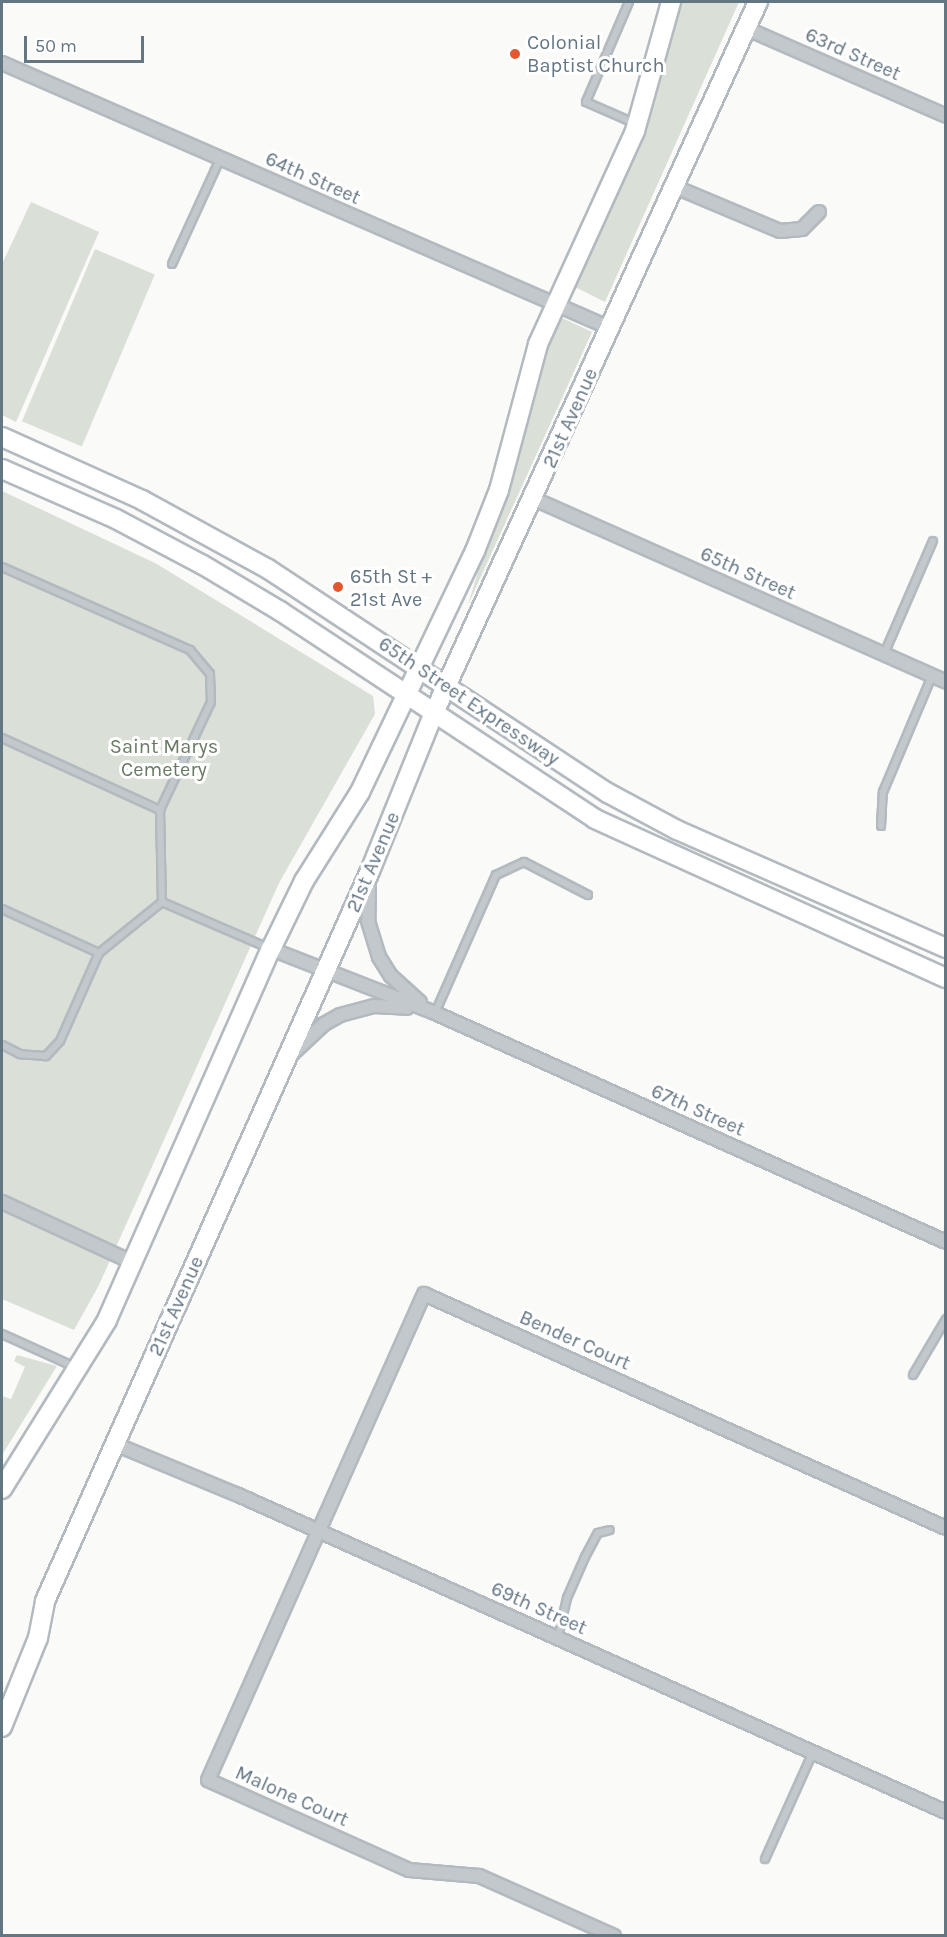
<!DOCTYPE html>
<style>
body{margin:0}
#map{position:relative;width:947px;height:1937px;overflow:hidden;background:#fafaf8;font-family:Karla,sans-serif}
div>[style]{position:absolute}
.green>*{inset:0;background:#dadfd7;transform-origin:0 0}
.roads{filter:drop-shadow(2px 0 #b3babf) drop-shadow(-2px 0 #b3babf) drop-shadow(0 2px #b3babf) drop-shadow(0 -2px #b3babf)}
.lane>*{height:6px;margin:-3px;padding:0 3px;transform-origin:3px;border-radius:3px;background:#c3c8cc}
.street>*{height:12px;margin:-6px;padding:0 6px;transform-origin:6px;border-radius:6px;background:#c3c8cc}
.secondary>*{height:18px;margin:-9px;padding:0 9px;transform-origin:9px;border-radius:9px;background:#fff}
.dots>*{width:16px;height:16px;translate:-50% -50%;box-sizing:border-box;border:3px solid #fff;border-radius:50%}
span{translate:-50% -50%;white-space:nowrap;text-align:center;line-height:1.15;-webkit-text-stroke:6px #fff;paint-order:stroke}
.poi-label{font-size:20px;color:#657683}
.left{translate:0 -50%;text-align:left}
.street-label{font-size:20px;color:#657683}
.park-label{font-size:20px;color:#687a64}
.frame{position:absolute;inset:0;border:3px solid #657683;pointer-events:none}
.scale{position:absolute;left:24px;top:36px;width:120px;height:27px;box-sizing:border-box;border:3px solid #657683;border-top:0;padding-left:8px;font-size:18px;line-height:21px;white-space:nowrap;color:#657683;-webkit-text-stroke:4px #fff;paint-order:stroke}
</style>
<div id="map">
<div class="green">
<div style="clip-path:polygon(678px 2px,739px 2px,605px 302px,573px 286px,640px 136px,664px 66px)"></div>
<div style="clip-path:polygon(31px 202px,99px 232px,16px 422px,2px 415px,2px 264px)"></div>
<div style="left:95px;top:249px;width:65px;height:187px;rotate:23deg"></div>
<div style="clip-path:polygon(558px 316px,592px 332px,468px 605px,544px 349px)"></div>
<div style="clip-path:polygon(2px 491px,155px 563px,373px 696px,375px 714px,279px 883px,99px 1285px,74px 1330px,2px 1299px)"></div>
<div style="clip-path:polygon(17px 1355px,57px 1366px,2px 1455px,2px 1396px,11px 1399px,25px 1367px,14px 1361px)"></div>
</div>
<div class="roads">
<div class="lane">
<div style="left:629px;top:2px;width:109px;rotate:113.3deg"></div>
<div style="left:586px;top:102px;width:55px;rotate:23.7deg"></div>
<div style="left:172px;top:264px;width:115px;rotate:-65.4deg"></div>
<div style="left:2px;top:567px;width:206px;rotate:23.8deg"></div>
<div style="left:190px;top:650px;width:31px;rotate:50deg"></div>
<div style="left:210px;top:674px;width:28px;rotate:88deg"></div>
<div style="left:211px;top:702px;width:119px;rotate:115.3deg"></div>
<div style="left:160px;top:810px;width:92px;rotate:88.8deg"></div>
<div style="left:162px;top:902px;width:81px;rotate:141deg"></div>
<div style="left:99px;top:953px;width:96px;rotate:113.9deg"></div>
<div style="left:60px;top:1041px;width:21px;rotate:133deg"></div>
<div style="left:46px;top:1056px;width:26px;rotate:-176deg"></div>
<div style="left:20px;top:1054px;width:20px;rotate:-153deg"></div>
<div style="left:884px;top:654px;width:123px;rotate:-66.6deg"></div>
<div style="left:2px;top:738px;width:174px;rotate:24.5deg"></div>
<div style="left:881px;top:826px;width:34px;rotate:-87deg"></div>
<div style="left:883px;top:792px;width:126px;rotate:-67.1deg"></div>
<div style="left:162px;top:902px;width:116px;rotate:23.3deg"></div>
<div style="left:2px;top:909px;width:107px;rotate:24.4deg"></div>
<div style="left:435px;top:1013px;width:151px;rotate:-66.2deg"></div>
<div style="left:496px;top:875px;width:31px;rotate:-25deg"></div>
<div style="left:524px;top:862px;width:72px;rotate:27.3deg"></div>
<div style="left:2px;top:1334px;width:80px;rotate:24.3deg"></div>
<div style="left:913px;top:1375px;width:65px;rotate:-59.5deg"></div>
<div style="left:558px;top:1637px;width:40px;rotate:-77deg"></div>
<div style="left:567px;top:1598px;width:45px;rotate:-66.3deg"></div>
<div style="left:585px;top:1557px;width:27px;rotate:-62deg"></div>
<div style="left:598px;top:1533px;width:12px;rotate:-14deg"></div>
<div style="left:765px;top:1859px;width:117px;rotate:-65.8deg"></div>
</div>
<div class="street">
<div style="left:745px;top:28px;width:219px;rotate:23.6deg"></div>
<div style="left:2px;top:63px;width:663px;rotate:23.55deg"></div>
<div style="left:673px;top:186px;width:116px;rotate:22.8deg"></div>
<div style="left:780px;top:231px;width:22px;rotate:-5deg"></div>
<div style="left:802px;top:229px;width:24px;rotate:-45deg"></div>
<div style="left:534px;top:499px;width:451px;rotate:23.9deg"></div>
<div style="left:369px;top:882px;width:39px;rotate:91deg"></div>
<div style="left:368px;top:921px;width:38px;rotate:73deg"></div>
<div style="left:379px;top:957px;width:22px;rotate:58deg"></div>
<div style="left:391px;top:976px;width:39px;rotate:42deg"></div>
<div style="left:271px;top:949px;width:176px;rotate:21.3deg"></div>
<div style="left:435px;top:1013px;width:560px;rotate:24.14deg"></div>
<div style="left:293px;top:1053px;width:42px;rotate:-43.1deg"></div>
<div style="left:324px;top:1024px;width:18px;rotate:-29deg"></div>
<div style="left:340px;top:1015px;width:35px;rotate:-15deg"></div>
<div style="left:374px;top:1006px;width:33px;rotate:3deg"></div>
<div style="left:2px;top:1202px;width:143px;rotate:24.8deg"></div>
<div style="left:115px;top:1444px;width:131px;rotate:22.5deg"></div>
<div style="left:236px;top:1494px;width:778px;rotate:24.13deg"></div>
<div style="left:614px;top:1936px;width:148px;rotate:-156deg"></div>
<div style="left:479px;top:1876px;width:70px;rotate:-175.1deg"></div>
<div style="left:409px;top:1870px;width:220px;rotate:-155.9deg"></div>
<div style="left:208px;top:1780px;width:532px;rotate:-66.04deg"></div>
<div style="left:424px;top:1294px;width:572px;rotate:24.15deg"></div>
</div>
<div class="secondary">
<div style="left:2px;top:437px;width:154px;rotate:24.2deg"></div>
<div style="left:142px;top:500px;width:144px;rotate:28.7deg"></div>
<div style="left:268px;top:569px;width:407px;rotate:33.4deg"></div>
<div style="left:608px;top:793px;width:78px;rotate:28.2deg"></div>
<div style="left:677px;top:830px;width:294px;rotate:23.7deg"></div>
<div style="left:2px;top:469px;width:124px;rotate:23.7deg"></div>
<div style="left:116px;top:519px;width:98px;rotate:27.9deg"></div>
<div style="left:203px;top:565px;width:90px;rotate:30.9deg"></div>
<div style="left:280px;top:611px;width:377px;rotate:33.4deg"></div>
<div style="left:595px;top:819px;width:385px;rotate:24.4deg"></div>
<div style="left:2px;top:1489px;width:199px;rotate:-58.1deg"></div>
<div style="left:107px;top:1320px;width:406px;rotate:-66.2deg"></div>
<div style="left:271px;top:949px;width:76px;rotate:-64.1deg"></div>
<div style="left:304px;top:881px;width:105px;rotate:-57.8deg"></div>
<div style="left:360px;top:792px;width:267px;rotate:-64.5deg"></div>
<div style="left:475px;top:551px;width:66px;rotate:-68.5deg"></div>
<div style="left:499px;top:490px;width:151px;rotate:-75deg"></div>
<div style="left:538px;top:344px;width:234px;rotate:-65.5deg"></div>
<div style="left:635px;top:131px;width:134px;rotate:-74.4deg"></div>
<div style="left:2px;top:1727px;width:96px;rotate:-68deg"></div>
<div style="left:38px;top:1638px;width:38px;rotate:-79deg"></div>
<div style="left:45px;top:1601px;width:799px;rotate:-66deg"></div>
<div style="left:370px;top:871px;width:168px;rotate:-68deg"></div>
<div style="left:433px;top:715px;width:784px;rotate:-65.5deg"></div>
</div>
</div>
<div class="dots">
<div style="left:515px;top:54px;background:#e4572e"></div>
<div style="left:338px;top:587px;background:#e4572e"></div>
</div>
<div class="poi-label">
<span class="left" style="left:527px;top:54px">Colonial<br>Baptist Church</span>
<span class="left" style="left:350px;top:588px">65th St +<br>21st Ave</span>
</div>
<div class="street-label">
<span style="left:853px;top:54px;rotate:24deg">63rd Street</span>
<span style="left:313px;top:178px;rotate:24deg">64th Street</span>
<span style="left:570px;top:418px;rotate:-66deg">21st Avenue</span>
<span style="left:748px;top:573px;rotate:24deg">65th Street</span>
<span style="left:469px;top:701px;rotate:34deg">65th Street Expressway</span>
<span style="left:373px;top:862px;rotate:-67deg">21st Avenue</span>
<span style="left:698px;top:1110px;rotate:24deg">67th Street</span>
<span style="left:176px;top:1306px;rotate:-66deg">21st Avenue</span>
<span style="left:575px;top:1340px;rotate:24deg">Bender Court</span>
<span style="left:539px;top:1608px;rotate:24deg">69th Street</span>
<span style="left:292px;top:1796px;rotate:24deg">Malone Court</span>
</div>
<div class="park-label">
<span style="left:164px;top:758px">Saint Marys<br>Cemetery</span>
</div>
<div class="frame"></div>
<div class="scale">50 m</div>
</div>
